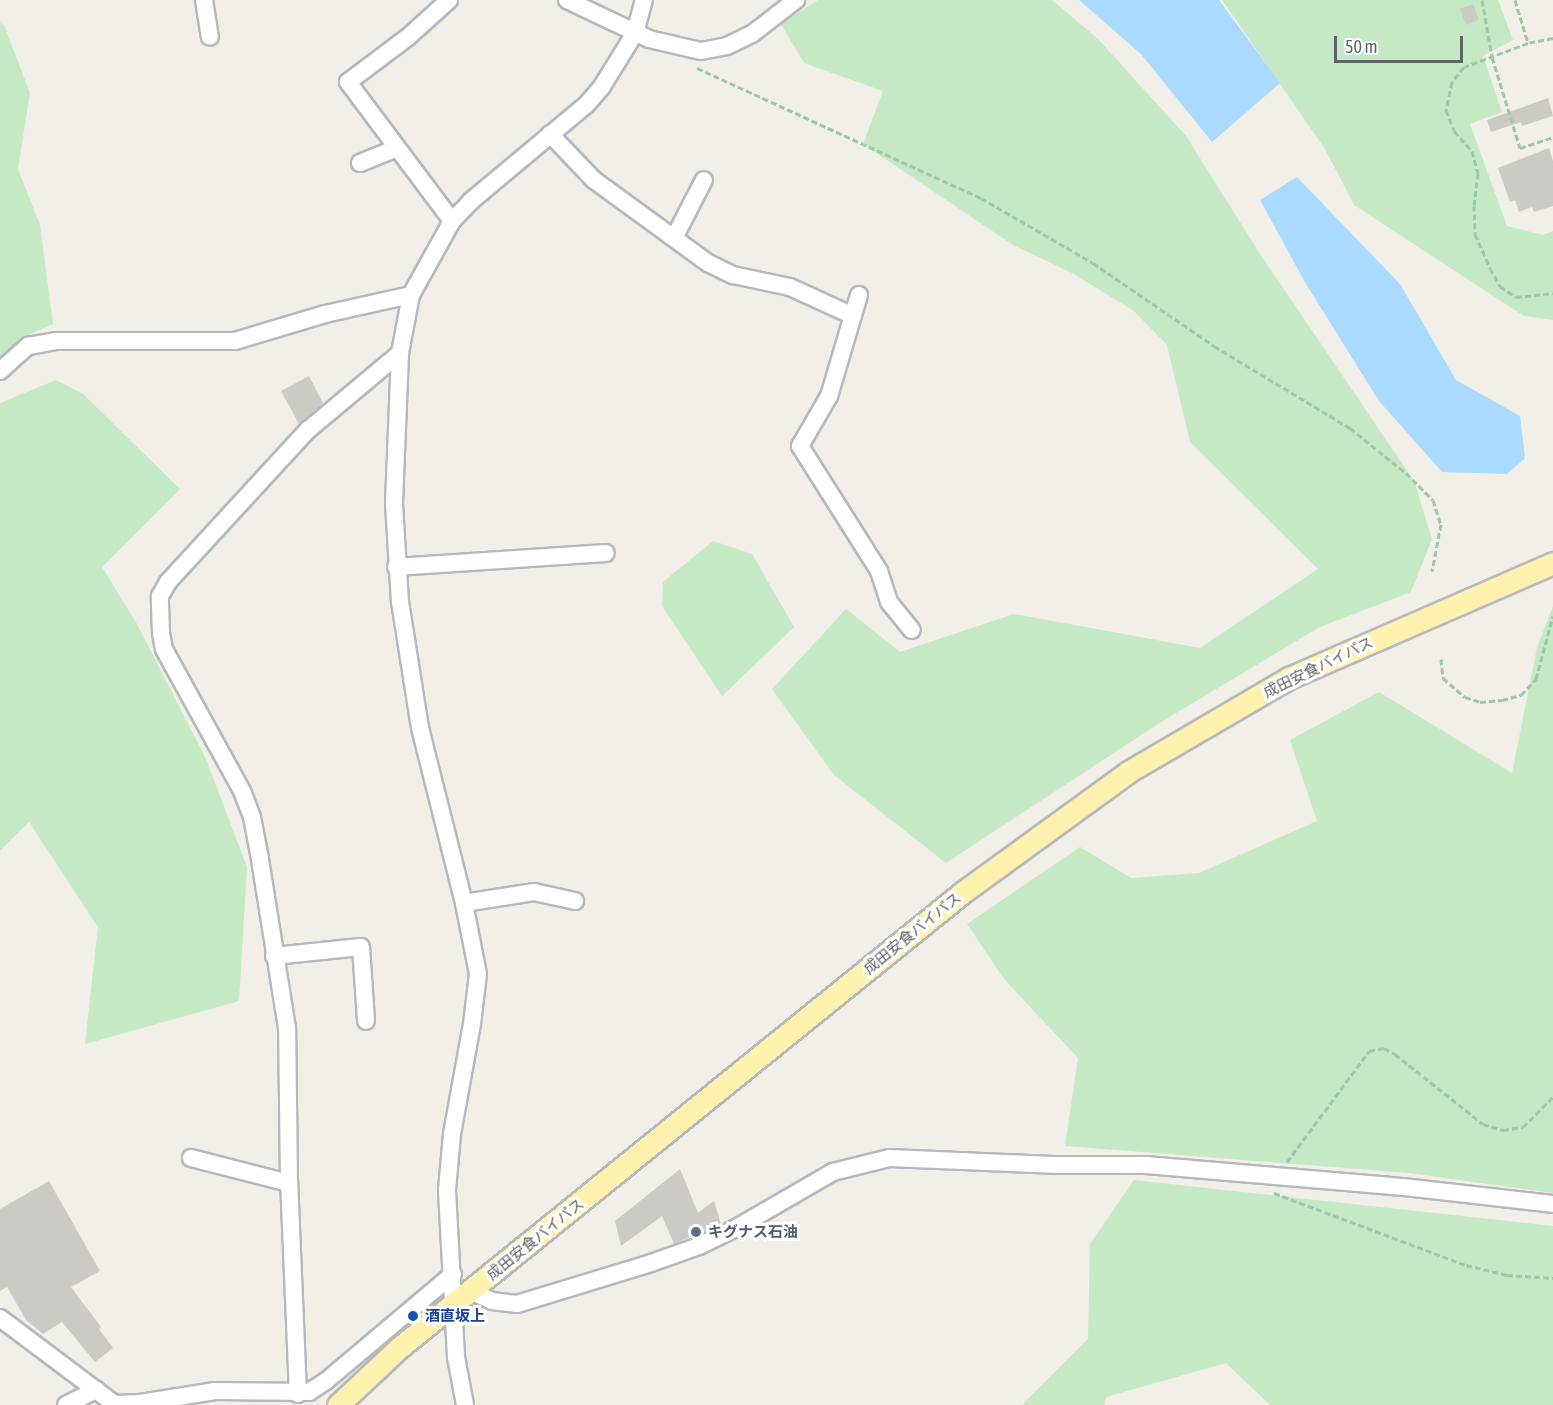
<!DOCTYPE html>
<meta charset="utf-8">
<style>
body{margin:0}
#map{position:relative;width:1553px;height:1405px;overflow:hidden;background:#f1efe8;font-family:"Asap Condensed","Noto Sans JP",sans-serif}
div>[style]{position:absolute}
.green>*{inset:0;background:#c5e8c5}
.water>*{inset:0;background:#aadaff}
.building>*{inset:0;background:#cccac5;transform-origin:0 0}
.path>*{height:3px;margin-top:-1.5px;transform-origin:0;background:repeating-linear-gradient(90deg,#9cc7a9 0 6px,transparent 0 9px)}
.roads{filter:drop-shadow(2px 0 #b5b8bc) drop-shadow(-2px 0 #b5b8bc) drop-shadow(0 2px #b5b8bc) drop-shadow(0 -2px #b5b8bc)}
.minor>*{height:16px;margin:-8px;padding:0 8px;transform-origin:8px;border-radius:8px;background:#fff}
.major>*{height:21px;margin:-10.5px;padding:0 10.5px;transform-origin:10.5px;border-radius:10.5px;background:#fff2af}
.dots>*{width:16px;height:16px;translate:-50% -50%;box-sizing:border-box;border:3px solid #fff;border-radius:50%}
span{translate:-50% -50%;white-space:nowrap;text-align:center;line-height:1.15;-webkit-text-stroke:6px #fff;paint-order:stroke}
.street-label{font-size:15px;color:#5f6368}
.service-label{font-size:15px;color:#4e5e75;font-weight:700}
.left{translate:0 -50%;text-align:left}
.transit-label{font-size:15px;color:#164399;font-weight:700}
.scale{position:absolute;left:1334px;top:36px;width:129px;height:27px;box-sizing:border-box;border:3px solid #5f6368;border-top:0;padding-left:8px;font-size:18px;line-height:21px;white-space:nowrap;color:#5f6368;-webkit-text-stroke:4px #fff;paint-order:stroke}
</style>
<div id="map">
<div class="green">
<div style="clip-path:polygon(818px 0,1052px 0,1098px 39px,1186px 136px,1260px 254px,1414px 481px,1432px 539px,1411px 592px,1320px 627px,1161px 722px,946px 863px,834px 775px,772px 689px,846px 609px,900px 652px,1014px 614px,1200px 648px,1318px 569px,1190px 442px,1167px 345px,1134px 311px,1072px 273px,1013px 245px,863px 144px,883px 91px,804px 63px,781px 24px)"></div>
<div style="clip-path:polygon(1222px 0,1498px 0,1513px 40px,1483px 56px,1502px 112px,1470px 124px,1507px 226px,1543px 235px,1553px 231px,1553px 320px,1524px 316px,1354px 205px,1325px 149px)"></div>
<div style="clip-path:polygon(0 23px,4px 25px,30px 93px,18px 169px,40px 225px,53px 324px,24px 337px,0 357px)"></div>
<div style="clip-path:polygon(56px 380px,83px 394px,180px 489px,102px 567px,137px 624px,206px 759px,247px 867px,239px 1001px,85px 1044px,98px 927px,29px 822px,0 851px,0 403px)"></div>
<div style="clip-path:polygon(713px 541px,752px 554px,794px 627px,722px 696px,662px 606px,663px 582px)"></div>
<div style="clip-path:polygon(1553px 606px,1553px 1193px,1409px 1173px,1065px 1146px,1078px 1058px,1004px 979px,967px 924px,1080px 847px,1131px 878px,1199px 873px,1317px 821px,1290px 740px,1379px 692px,1512px 773px,1537px 648px)"></div>
<div style="clip-path:polygon(1134px 1180px,1553px 1226px,1553px 1405px,1270px 1405px,1226px 1363px,1106px 1397px,1104px 1405px,1022px 1405px,1088px 1339px,1090px 1244px)"></div>
</div>
<div class="water">
<div style="clip-path:polygon(1079px 0,1219px 0,1280px 83px,1212px 142px,1141px 54px)"></div>
<div style="clip-path:polygon(1297px 177px,1400px 284px,1456px 380px,1520px 416px,1525px 458px,1507px 474px,1442px 472px,1379px 401px,1306px 284px,1260px 200px)"></div>
</div>
<div class="building">
<div style="left:1473px;top:4px;width:17px;height:14px;rotate:69deg"></div>
<div style="clip-path:polygon(1548px 98px,1553px 116px,1522px 126px,1521px 122px,1491px 132px,1487px 120px)"></div>
<div style="clip-path:polygon(1549px 148px,1553px 161px,1553px 206px,1534px 212px,1532px 207px,1519px 212px,1515px 200px,1510px 202px,1498px 168px)"></div>
<div style="clip-path:polygon(309px 376px,323px 403px,299px 424px,281px 391px)"></div>
<div style="clip-path:polygon(680px 1169px,698px 1213px,714px 1201px,721px 1224px,674px 1244px,662px 1216px,621px 1246px,615px 1221px)"></div>
<div style="clip-path:polygon(49px 1181px,100px 1271px,71px 1287px,101px 1327px,99px 1329px,113px 1348px,95px 1362px,62px 1322px,43px 1334px,26px 1320px,7px 1287px,0 1291px,0 1209px)"></div>
</div>
<div class="path">
<div style="left:1482px;top:0;width:58px;rotate:80deg"></div>
<div style="left:1492px;top:57px;width:95px;rotate:72.9deg"></div>
<div style="left:1520px;top:148px;width:35px;rotate:-18deg"></div>
<div style="left:1515px;top:0;width:45px;rotate:73.2deg"></div>
<div style="left:1553px;top:38px;width:25px;rotate:169deg"></div>
<div style="left:1528px;top:43px;width:68px;rotate:159.4deg"></div>
<div style="left:1464px;top:67px;width:19px;rotate:129deg"></div>
<div style="left:1452px;top:82px;width:29px;rotate:102deg"></div>
<div style="left:1446px;top:110px;width:22px;rotate:69deg"></div>
<div style="left:1454px;top:131px;width:27px;rotate:48deg"></div>
<div style="left:1472px;top:151px;width:23px;rotate:75deg"></div>
<div style="left:1478px;top:173px;width:32px;rotate:97deg"></div>
<div style="left:1474px;top:205px;width:29px;rotate:88deg"></div>
<div style="left:1475px;top:234px;width:37px;rotate:66deg"></div>
<div style="left:1490px;top:268px;width:21px;rotate:61deg"></div>
<div style="left:1500px;top:286px;width:19px;rotate:35deg"></div>
<div style="left:1516px;top:297px;width:37px;rotate:-6deg"></div>
<div style="left:697px;top:68px;width:312px;rotate:24.6deg"></div>
<div style="left:981px;top:198px;width:129px;rotate:30.1deg"></div>
<div style="left:1093px;top:263px;width:147px;rotate:34.4deg"></div>
<div style="left:1214px;top:346px;width:159px;rotate:31.1deg"></div>
<div style="left:1350px;top:428px;width:72px;rotate:38.8deg"></div>
<div style="left:1406px;top:473px;width:38px;rotate:45deg"></div>
<div style="left:1433px;top:500px;width:25px;rotate:72deg"></div>
<div style="left:1441px;top:524px;width:48px;rotate:100.8deg"></div>
<div style="left:1441px;top:659px;width:19px;rotate:84deg"></div>
<div style="left:1443px;top:678px;width:29px;rotate:41deg"></div>
<div style="left:1465px;top:697px;width:16px;rotate:18deg"></div>
<div style="left:1480px;top:702px;width:22px;rotate:-5deg"></div>
<div style="left:1502px;top:700px;width:20px;rotate:-15deg"></div>
<div style="left:1521px;top:695px;width:22px;rotate:-47deg"></div>
<div style="left:1536px;top:679px;width:65px;rotate:-74.9deg"></div>
<div style="left:1287px;top:1162px;width:138px;rotate:-53.5deg"></div>
<div style="left:1369px;top:1051px;width:15px;rotate:-11deg"></div>
<div style="left:1384px;top:1048px;width:13px;rotate:29deg"></div>
<div style="left:1395px;top:1054px;width:112px;rotate:38.5deg"></div>
<div style="left:1483px;top:1124px;width:21px;rotate:17deg"></div>
<div style="left:1503px;top:1130px;width:20px;rotate:-9deg"></div>
<div style="left:1523px;top:1127px;width:42px;rotate:-45deg"></div>
<div style="left:1274px;top:1193px;width:205px;rotate:20.6deg"></div>
<div style="left:1466px;top:1265px;width:42px;rotate:13.7deg"></div>
<div style="left:1507px;top:1275px;width:46px;rotate:3.7deg"></div>
</div>
<div class="roads">
<div class="minor">
<div style="left:204px;top:0;width:37px;rotate:81deg"></div>
<div style="left:449px;top:0;width:55px;rotate:137.9deg"></div>
<div style="left:408px;top:37px;width:75px;rotate:143.1deg"></div>
<div style="left:348px;top:82px;width:174px;rotate:53.2deg"></div>
<div style="left:567px;top:0;width:91px;rotate:25.4deg"></div>
<div style="left:649px;top:39px;width:53px;rotate:13deg"></div>
<div style="left:701px;top:51px;width:26px;rotate:-11deg"></div>
<div style="left:727px;top:46px;width:28px;rotate:-26deg"></div>
<div style="left:752px;top:34px;width:56px;rotate:-37.7deg"></div>
<div style="left:550px;top:134px;width:64px;rotate:46.3deg"></div>
<div style="left:594px;top:180px;width:141px;rotate:36.1deg"></div>
<div style="left:708px;top:263px;width:28px;rotate:26deg"></div>
<div style="left:733px;top:275px;width:58px;rotate:11.9deg"></div>
<div style="left:790px;top:287px;width:69px;rotate:24.7deg"></div>
<div style="left:360px;top:163px;width:40px;rotate:-22deg"></div>
<div style="left:674px;top:238px;width:65px;rotate:-62.7deg"></div>
<div style="left:859px;top:295px;width:105px;rotate:106.5deg"></div>
<div style="left:829px;top:396px;width:58px;rotate:120.1deg"></div>
<div style="left:800px;top:446px;width:148px;rotate:57.7deg"></div>
<div style="left:879px;top:571px;width:33px;rotate:72deg"></div>
<div style="left:889px;top:602px;width:36px;rotate:51deg"></div>
<div style="left:0;top:371px;width:38px;rotate:-42deg"></div>
<div style="left:28px;top:346px;width:28px;rotate:-10deg"></div>
<div style="left:56px;top:341px;width:179px"></div>
<div style="left:235px;top:341px;width:94px;rotate:-16.7deg"></div>
<div style="left:325px;top:314px;width:88px;rotate:-12.5deg"></div>
<div style="left:396px;top:567px;width:210px;rotate:-3.8deg"></div>
<div style="left:464px;top:903px;width:71px;rotate:-8.9deg"></div>
<div style="left:534px;top:892px;width:42px;rotate:12.4deg"></div>
<div style="left:274px;top:956px;width:87px;rotate:-5.9deg"></div>
<div style="left:361px;top:947px;width:74px;rotate:86.1deg"></div>
<div style="left:191px;top:1158px;width:101px;rotate:14.3deg"></div>
<div style="left:470px;top:1291px;width:24px;rotate:24deg"></div>
<div style="left:492px;top:1301px;width:25px;rotate:7deg"></div>
<div style="left:517px;top:1304px;width:140px;rotate:-17deg"></div>
<div style="left:651px;top:1263px;width:51px;rotate:-19.5deg"></div>
<div style="left:699px;top:1246px;width:43px;rotate:-26deg"></div>
<div style="left:738px;top:1227px;width:110px;rotate:-30.1deg"></div>
<div style="left:833px;top:1172px;width:58px;rotate:-14deg"></div>
<div style="left:889px;top:1158px;width:170px;rotate:2.4deg"></div>
<div style="left:1059px;top:1165px;width:87px"></div>
<div style="left:1146px;top:1165px;width:259px;rotate:4.9deg"></div>
<div style="left:1404px;top:1187px;width:150px;rotate:6.5deg"></div>
<div style="left:0;top:1318px;width:145px;rotate:36.9deg"></div>
<div style="left:298px;top:1394px;width:211px;rotate:-92.4deg"></div>
<div style="left:289px;top:1183px;width:155px;rotate:-90.7deg"></div>
<div style="left:287px;top:1028px;width:171px;rotate:-99.1deg"></div>
<div style="left:260px;top:859px;width:43px;rotate:-100.8deg"></div>
<div style="left:252px;top:817px;width:28px;rotate:-111deg"></div>
<div style="left:242px;top:791px;width:162px;rotate:-118.8deg"></div>
<div style="left:164px;top:649px;width:16px;rotate:-101deg"></div>
<div style="left:161px;top:633px;width:37px;rotate:-92deg"></div>
<div style="left:160px;top:596px;width:16px;rotate:-60deg"></div>
<div style="left:168px;top:582px;width:207px;rotate:-47.4deg"></div>
<div style="left:308px;top:430px;width:120px;rotate:-39.9deg"></div>
<div style="left:114px;top:1404px;width:26px;rotate:-2deg"></div>
<div style="left:140px;top:1403px;width:76px;rotate:-9.1deg"></div>
<div style="left:215px;top:1391px;width:94px;rotate:0.6deg"></div>
<div style="left:309px;top:1392px;width:20px;rotate:-33deg"></div>
<div style="left:326px;top:1381px;width:166px;rotate:-40.1deg"></div>
<div style="left:66px;top:1405px;width:34px;rotate:-27deg"></div>
<div style="left:465px;top:1405px;width:49px;rotate:-100.6deg"></div>
<div style="left:456px;top:1357px;width:167px;rotate:-93.1deg"></div>
<div style="left:447px;top:1190px;width:56px;rotate:-84.9deg"></div>
<div style="left:452px;top:1134px;width:112px;rotate:-79.7deg"></div>
<div style="left:472px;top:1024px;width:50px;rotate:-83.2deg"></div>
<div style="left:478px;top:974px;width:72px;rotate:-101.2deg"></div>
<div style="left:464px;top:903px;width:180px;rotate:-104.1deg"></div>
<div style="left:420px;top:728px;width:128px;rotate:-99deg"></div>
<div style="left:400px;top:602px;width:99px;rotate:-93.5deg"></div>
<div style="left:394px;top:503px;width:150px;rotate:-87.7deg"></div>
<div style="left:400px;top:353px;width:59px;rotate:-79.3deg"></div>
<div style="left:411px;top:295px;width:85px;rotate:-61deg"></div>
<div style="left:452px;top:221px;width:28px;rotate:-46deg"></div>
<div style="left:471px;top:201px;width:150px;rotate:-39.9deg"></div>
<div style="left:586px;top:105px;width:23px;rotate:-49deg"></div>
<div style="left:601px;top:88px;width:65px;rotate:-58.3deg"></div>
<div style="left:635px;top:33px;width:34px;rotate:-75deg"></div>
</div>
<div class="major">
<div style="left:338px;top:1405px;width:85px;rotate:-43.1deg"></div>
<div style="left:400px;top:1347px;width:724px;rotate:-38.94deg"></div>
<div style="left:963px;top:892px;width:204px;rotate:-36deg"></div>
<div style="left:1128px;top:772px;width:186px;rotate:-30.3deg"></div>
<div style="left:1289px;top:678px;width:288px;rotate:-23.5deg"></div>
</div>
</div>
<div class="dots">
<div style="left:696px;top:1232px;background:#5c6f8a"></div>
<div style="left:413px;top:1316px;background:#1a4fb4"></div>
</div>
<div class="street-label">
<span style="left:1318px;top:667px;rotate:-26deg">成田安食バイパス</span>
<span style="left:912px;top:933px;rotate:-39deg">成田安食バイパス</span>
<span style="left:535px;top:1239px;rotate:-39deg">成田安食バイパス</span>
</div>
<div class="service-label">
<span class="left" style="left:708px;top:1232px">キグナス石油</span>
</div>
<div class="transit-label">
<span class="left" style="left:425px;top:1316px">酒直坂上</span>
</div>
<div class="scale">50 m</div>
</div>
